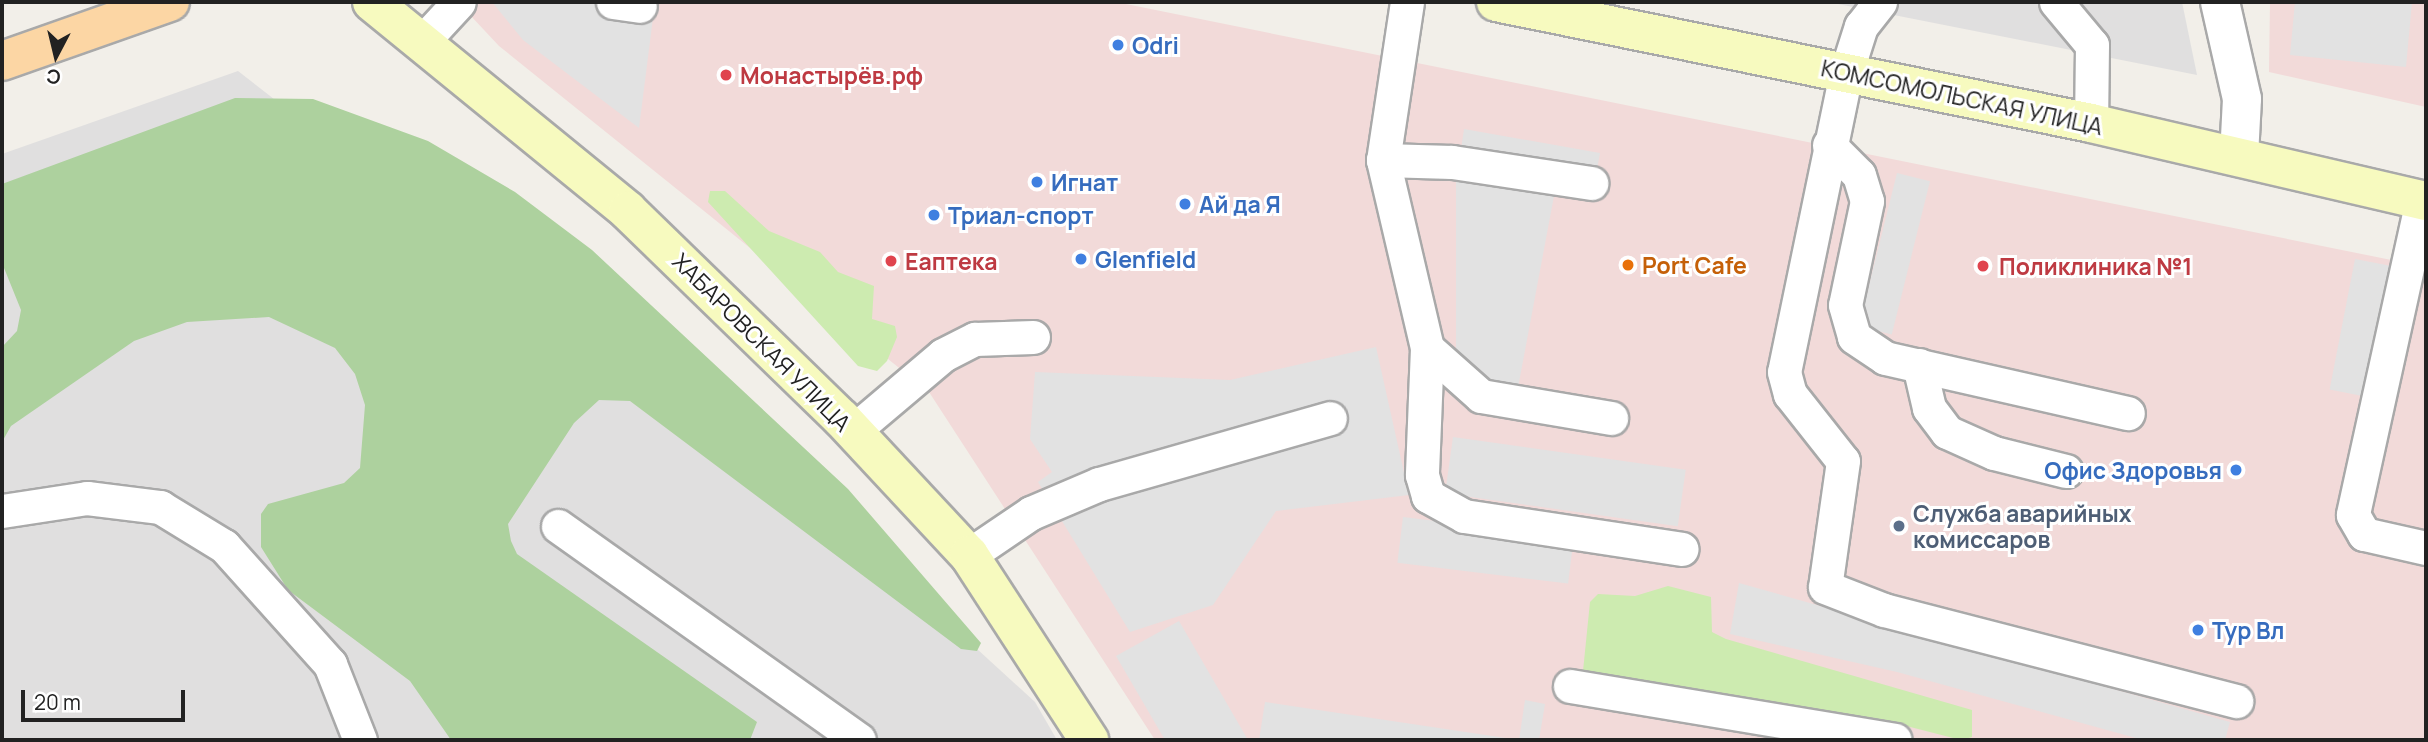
<!DOCTYPE html>
<meta charset="utf-8">
<style>
body{margin:0}
#map{position:relative;width:2428px;height:742px;overflow:hidden;background:#f2efe9;font-family:Manrope,sans-serif}
div>[style]{position:absolute}
.residential>*{inset:0;background:#e0dfdf}
.commercial>*{inset:0;background:#f2dad9}
.grass>*{inset:0;background:#cdebb0}
.forest>*{inset:0;background:#add19e}
.parking>*{inset:0;background:#e2e2e2;transform-origin:0 0}
.roads{filter:drop-shadow(2px 0 #a9a9a9) drop-shadow(-2px 0 #a9a9a9) drop-shadow(0 2px #a9a9a9) drop-shadow(0 -2px #a9a9a9)}
.service>*{height:33px;margin:-16.5px;padding:0 16.5px;transform-origin:16.5px;border-radius:16.5px;background:#fff}
.minor>*{height:38px;margin:-19px;padding:0 19px;transform-origin:19px;border-radius:19px;background:#fff}
.secondary>*{height:38px;margin:-19px;padding:0 19px;transform-origin:19px;border-radius:19px;background:#f7fabf}
.primary>*{height:38px;margin:-19px;padding:0 19px;transform-origin:19px;border-radius:19px;background:#fcd6a4}
.dots>*{width:19px;height:19px;translate:-50% -50%;box-sizing:border-box;border:4px solid #fff;border-radius:50%}
span{translate:-50% -50%;white-space:nowrap;text-align:center;line-height:1.15;-webkit-text-stroke:6px #fff;paint-order:stroke}
.shop-label{font-size:23px;color:#366cbe;font-weight:700}
.left{translate:0 -50%;text-align:left}
.right{translate:-100% -50%;text-align:right}
.health-label{font-size:23px;color:#be3a42;font-weight:700}
.street-label{font-size:23px;color:#222}
.food-label{font-size:23px;color:#c56008;font-weight:700}
.service-label{font-size:23px;color:#4e5e75;font-weight:700}
.frame{position:absolute;inset:0;border:4px solid #222;pointer-events:none}
.north{position:absolute;left:21px;top:21px;width:70px;height:70px;-webkit-text-stroke:5px #fff;paint-order:stroke;rotate:187deg;font-size:19px;font-weight:700;line-height:28px;text-align:center;color:#222}
.north::after{content:'';display:block;margin:auto;width:24px;height:32px;background:#222;clip-path:polygon(50% 0,100% 100%,50% 72%,0 100%)}
.scale{position:absolute;left:21px;top:690px;width:164px;height:32px;box-sizing:border-box;border:4px solid #222;border-top:0;padding-left:9px;font-size:21px;line-height:24px;white-space:nowrap;color:#222;-webkit-text-stroke:5px #fff;paint-order:stroke}
</style>
<div id="map">
<div class="residential">
<div style="clip-path:polygon(1828px 2px,2182px 2px,2197px 75px)"></div>
<div style="clip-path:polygon(238px 71px,953px 627px,1035px 702px,1057px 740px,2px 740px,2px 154px)"></div>
</div>
<div class="commercial">
<div style="clip-path:polygon(470px 2px,1116px 2px,2426px 267px,2426px 740px,1155px 740px,929px 392px,499px 46px,470px 15px)"></div>
<div style="clip-path:polygon(2270px 2px,2426px 2px,2426px 107px,2269px 72px)"></div>
</div>
<div class="grass">
<div style="clip-path:polygon(710px 191px,725px 191px,769px 231px,820px 252px,838px 272px,874px 286px,872px 319px,895px 326px,897px 337px,887px 361px,877px 371px,858px 366px,708px 202px)"></div>
<div style="clip-path:polygon(1668px 586px,1711px 597px,1712px 632px,1726px 639px,1972px 710px,1972px 737px,1961px 740px,1883px 720px,1590px 678px,1583px 671px,1590px 602px,1598px 594px,1635px 596px)"></div>
</div>
<div class="forest">
<div style="clip-path:polygon(235px 98px,313px 99px,428px 141px,515px 192px,592px 250px,848px 489px,981px 643px,977px 651px,961px 649px,630px 401px,599px 400px,574px 423px,508px 524px,511px 541px,517px 554px,757px 722px,750px 740px,451px 740px,410px 681px,288px 590px,261px 547px,261px 514px,268px 504px,344px 483px,360px 468px,365px 405px,355px 374px,335px 348px,269px 317px,187px 322px,134px 341px,11px 426px,2px 442px,2px 347px,17px 331px,21px 310px,2px 263px,2px 184px)"></div>
</div>
<div class="parking">
<div style="clip-path:polygon(492px 2px,655px 2px,639px 128px,523px 40px)"></div>
<div style="clip-path:polygon(2295px 2px,2412px 2px,2406px 67px,2290px 55px)"></div>
<div style="clip-path:polygon(1464px 129px,1600px 153px,1591px 202px,1554px 196px,1517px 393px,1456px 368px,1456px 183px)"></div>
<div style="left:1897px;top:173px;width:34px;height:158px;rotate:14deg"></div>
<div style="left:2355px;top:259px;width:41px;height:133px;rotate:11deg"></div>
<div style="clip-path:polygon(1376px 347px,1409px 495px,1276px 511px,1213px 605px,1130px 632px,1038px 482px,1052px 472px,1030px 439px,1035px 372px,1230px 380px)"></div>
<div style="left:1453px;top:437px;width:235px;height:57px;rotate:8deg"></div>
<div style="left:1403px;top:517px;width:172px;height:46px;rotate:7deg"></div>
<div style="clip-path:polygon(1739px 583px,2230px 722px,2225px 740px,2143px 740px,1897px 672px,1730px 634px)"></div>
<div style="clip-path:polygon(1179px 621px,1248px 740px,1165px 740px,1116px 656px)"></div>
<div style="clip-path:polygon(1525px 700px,1545px 704px,1539px 740px,1259px 740px,1265px 702px,1519px 740px)"></div>
</div>
<div class="roads">
<div class="service">
<div style="left:613px;top:2px;width:27px;rotate:8deg"></div>
<div style="left:1407px;top:2px;width:160px;rotate:98.6deg"></div>
<div style="left:1383px;top:160px;width:193px;rotate:76.8deg"></div>
<div style="left:1427px;top:348px;width:127px;rotate:92.3deg"></div>
<div style="left:1422px;top:475px;width:22px;rotate:74deg"></div>
<div style="left:1428px;top:496px;width:41px;rotate:29.1deg"></div>
<div style="left:1464px;top:516px;width:220px;rotate:8.6deg"></div>
<div style="left:1880px;top:2px;width:31px;rotate:128deg"></div>
<div style="left:1861px;top:26px;width:49px;rotate:107.7deg"></div>
<div style="left:1846px;top:73px;width:305px;rotate:101.7deg"></div>
<div style="left:1784px;top:372px;width:23px;rotate:75deg"></div>
<div style="left:1790px;top:394px;width:85px;rotate:51.7deg"></div>
<div style="left:1843px;top:461px;width:127px;rotate:98.1deg"></div>
<div style="left:1825px;top:587px;width:63px;rotate:21.3deg"></div>
<div style="left:1884px;top:610px;width:364px;rotate:14.5deg"></div>
<div style="left:2056px;top:2px;width:56px;rotate:50.1deg"></div>
<div style="left:2092px;top:45px;width:78px;rotate:90.7deg"></div>
<div style="left:422px;top:42px;width:54px;rotate:-47.2deg"></div>
<div style="left:1829px;top:145px;width:42px;rotate:45deg"></div>
<div style="left:1859px;top:175px;width:27px;rotate:73deg"></div>
<div style="left:1867px;top:201px;width:106px;rotate:101.9deg"></div>
<div style="left:1845px;top:305px;width:33px;rotate:74deg"></div>
<div style="left:1854px;top:337px;width:37px;rotate:34deg"></div>
<div style="left:1885px;top:358px;width:249px;rotate:12.8deg"></div>
<div style="left:1383px;top:160px;width:69px;rotate:1.7deg"></div>
<div style="left:1452px;top:162px;width:141px;rotate:8.6deg"></div>
<div style="left:2422px;top:200px;width:322px;rotate:102.4deg"></div>
<div style="left:2353px;top:515px;width:22px;rotate:60deg"></div>
<div style="left:2364px;top:534px;width:64px;rotate:12.7deg"></div>
<div style="left:1427px;top:348px;width:72px;rotate:41.6deg"></div>
<div style="left:1481px;top:396px;width:132px;rotate:9.6deg"></div>
<div style="left:1919px;top:365px;width:44px;rotate:76.9deg"></div>
<div style="left:1929px;top:408px;width:30px;rotate:53deg"></div>
<div style="left:1947px;top:432px;width:51px;rotate:24.1deg"></div>
<div style="left:1994px;top:453px;width:74px;rotate:14deg"></div>
<div style="left:852px;top:432px;width:119px;rotate:-40.2deg"></div>
<div style="left:943px;top:355px;width:36px;rotate:-27deg"></div>
<div style="left:975px;top:339px;width:58px;rotate:-2deg"></div>
<div style="left:2px;top:511px;width:86px;rotate:-8.7deg"></div>
<div style="left:87px;top:498px;width:74px;rotate:7deg"></div>
<div style="left:160px;top:507px;width:75px;rotate:31.4deg"></div>
<div style="left:224px;top:546px;width:159px;rotate:48.1deg"></div>
<div style="left:330px;top:664px;width:82px;rotate:68.5deg"></div>
<div style="left:558px;top:526px;width:369px;rotate:35.4deg"></div>
<div style="left:969px;top:555px;width:75px;rotate:-34.1deg"></div>
<div style="left:1031px;top:513px;width:74px;rotate:-23.1deg"></div>
<div style="left:1099px;top:484px;width:240px;rotate:-15.9deg"></div>
<div style="left:1570px;top:686px;width:329px;rotate:9.4deg"></div>
</div>
<div class="minor">
<div style="left:2220px;top:2px;width:99px;rotate:77.2deg"></div>
<div style="left:2242px;top:99px;width:58px;rotate:93deg"></div>
</div>
<div class="secondary">
<div style="left:372px;top:2px;width:330px;rotate:39.2deg"></div>
<div style="left:628px;top:211px;width:298px;rotate:44.2deg"></div>
<div style="left:842px;top:419px;width:186px;rotate:47deg"></div>
<div style="left:969px;top:555px;width:221px;rotate:57deg"></div>
<div style="left:1496px;top:2px;width:607px;rotate:11.49deg"></div>
<div style="left:2091px;top:123px;width:344px;rotate:13.1deg"></div>
</div>
<div class="primary">
<div style="left:2px;top:61px;width:178px;rotate:-19.4deg"></div>
</div>
</div>
<div class="dots">
<div style="left:1118px;top:45px;background:#3f7fe0"></div>
<div style="left:726px;top:75px;background:#e0444e"></div>
<div style="left:1037px;top:182px;background:#3f7fe0"></div>
<div style="left:1185px;top:204px;background:#3f7fe0"></div>
<div style="left:934px;top:215px;background:#3f7fe0"></div>
<div style="left:1081px;top:259px;background:#3f7fe0"></div>
<div style="left:891px;top:261px;background:#e0444e"></div>
<div style="left:1628px;top:265px;background:#e8710a"></div>
<div style="left:1983px;top:266px;background:#e0444e"></div>
<div style="left:2236px;top:470px;background:#3f7fe0"></div>
<div style="left:1899px;top:526px;background:#5c6f8a"></div>
<div style="left:2198px;top:630px;background:#3f7fe0"></div>
</div>
<div class="shop-label">
<span class="left" style="left:1132px;top:45px">Odri</span>
<span class="left" style="left:1051px;top:182px">Игнат</span>
<span class="left" style="left:1199px;top:204px">Ай да Я</span>
<span class="left" style="left:948px;top:215px">Триал-спорт</span>
<span class="left" style="left:1095px;top:259px">Glenfield</span>
<span class="right" style="left:2222px;top:470px">Офис Здоровья</span>
<span class="left" style="left:2212px;top:630px">Тур Вл</span>
</div>
<div class="health-label">
<span class="left" style="left:740px;top:75px">Монастырёв.рф</span>
<span class="left" style="left:905px;top:261px">Еаптека</span>
<span class="left" style="left:1999px;top:266px">Поликлиника №1</span>
</div>
<div class="street-label">
<span style="left:1962px;top:97px;rotate:12deg">КОМСОМОЛЬСКАЯ УЛИЦА</span>
<span style="left:762px;top:342px;rotate:45deg">ХАБАРОВСКАЯ УЛИЦА</span>
</div>
<div class="food-label">
<span class="left" style="left:1642px;top:265px">Port Cafe</span>
</div>
<div class="service-label">
<span class="left" style="left:1913px;top:526px">Служба аварийных<br>комиссаров</span>
</div>
<div class="frame"></div>
<div class="north">С</div>
<div class="scale">20 m</div>
</div>
